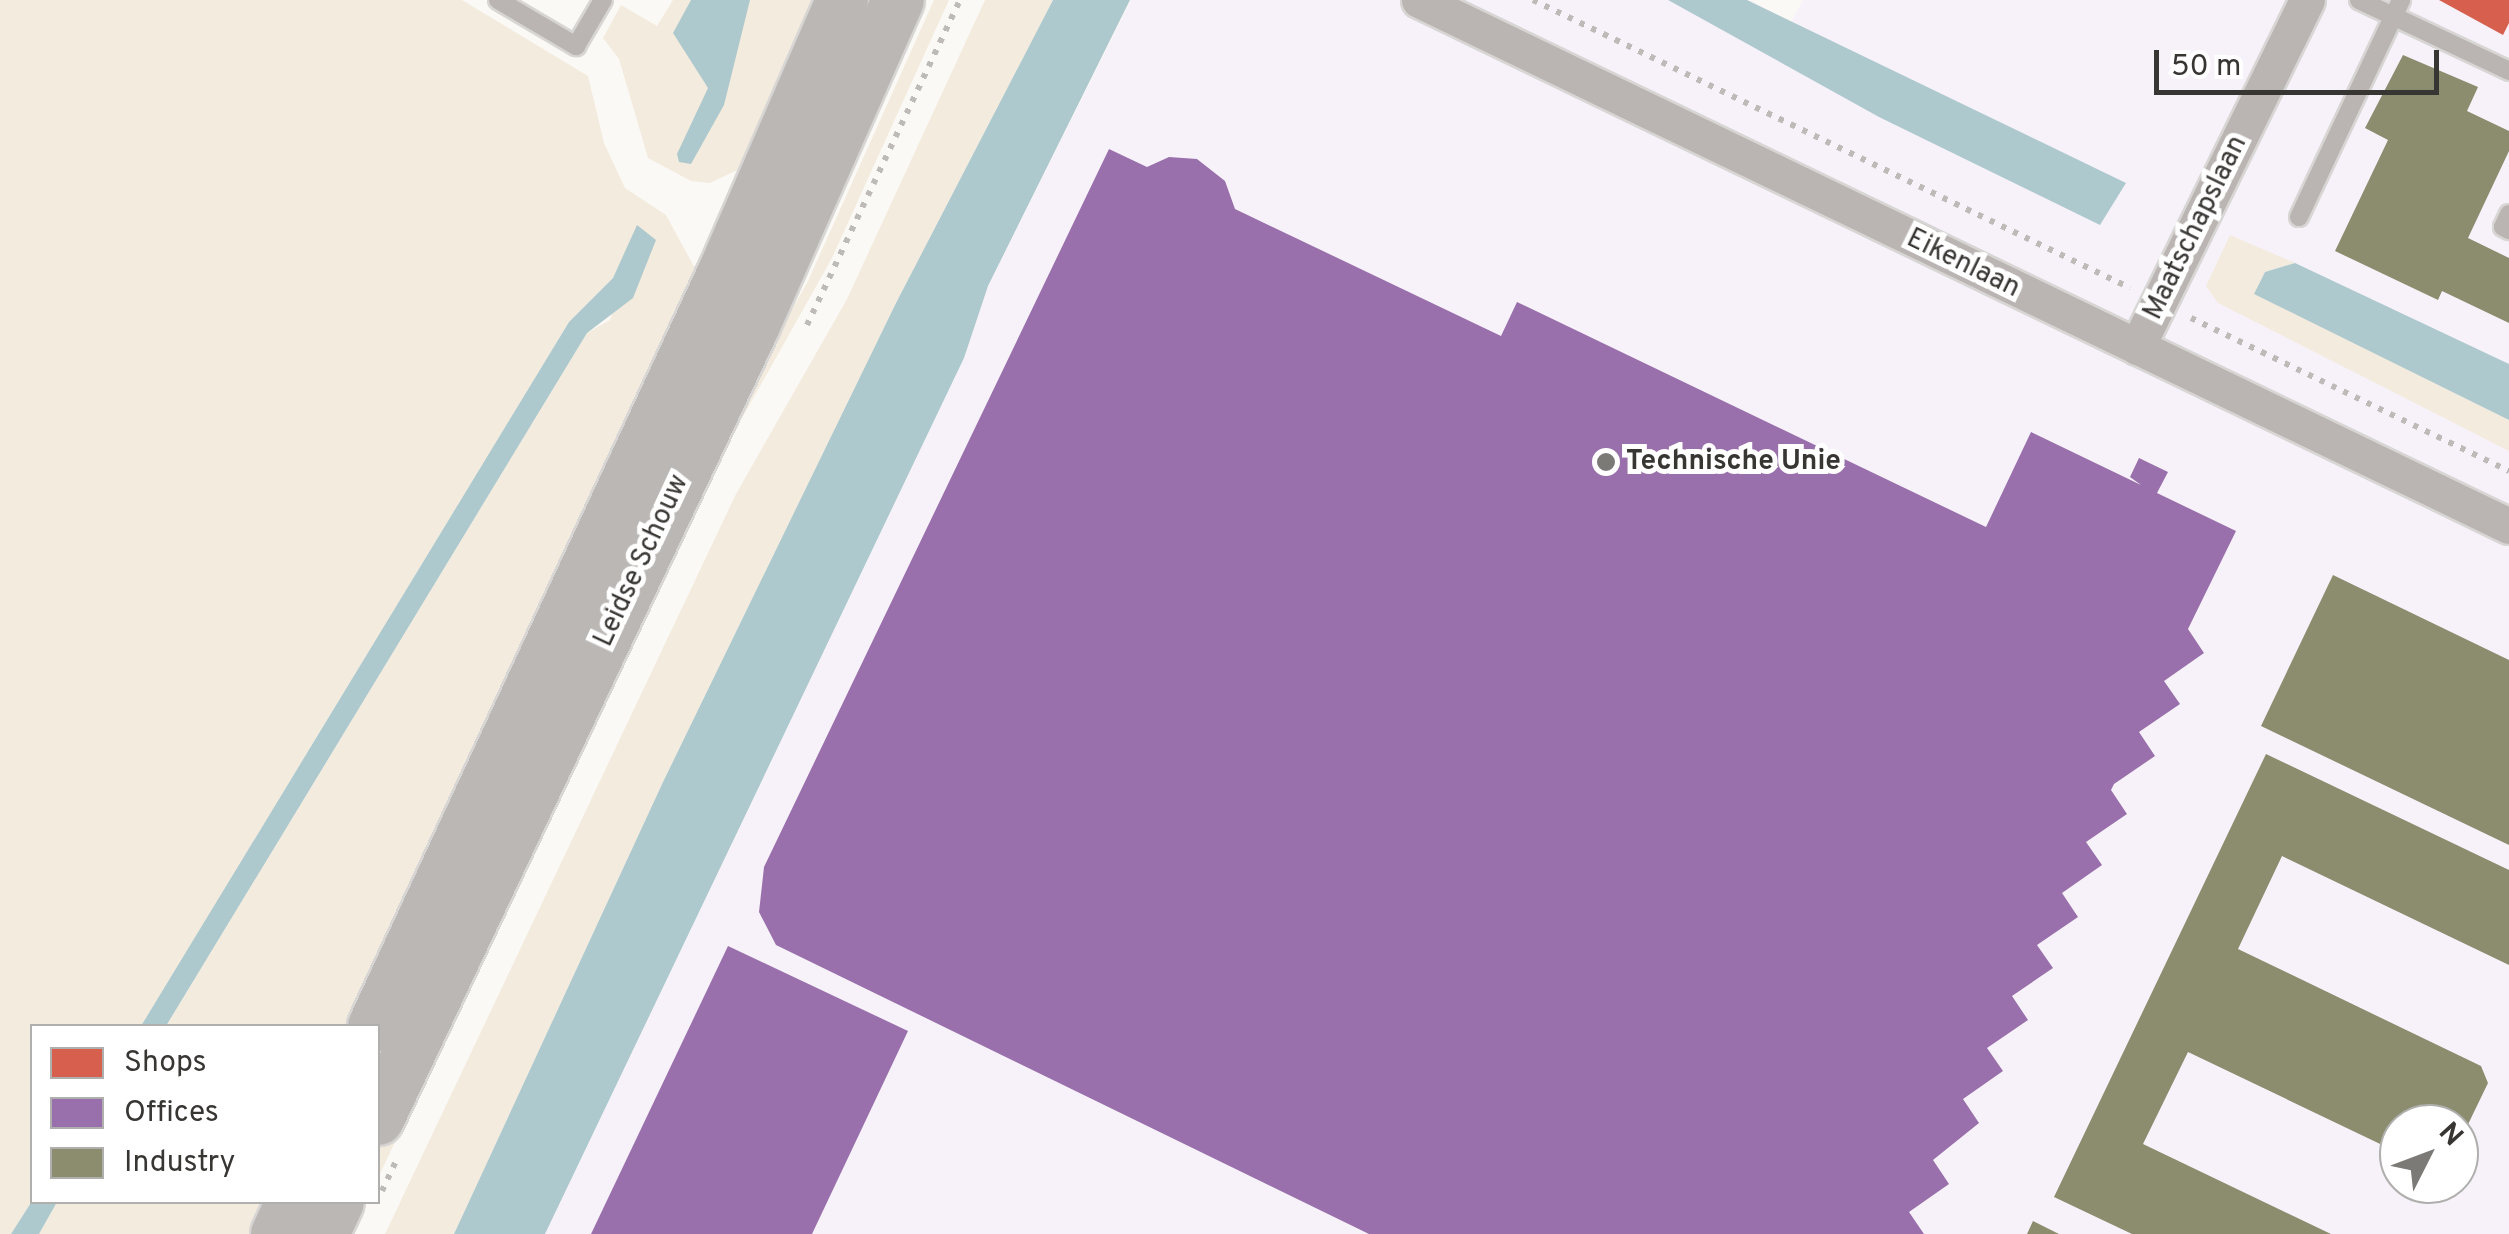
<!DOCTYPE html>
<style>
body{margin:0}
#map{position:relative;width:2509px;height:1234px;overflow:hidden;background:#fbf9f6;font-family:Overpass,sans-serif}
div>[style]{position:absolute}
.industrial>*{inset:0;background:#f7f2fa}
.green>*{inset:0;background:#f3ebdd}
.water>*{inset:0;background:#aec9cd}
.shops>*{inset:0;background:#d6604d}
.offices>*{inset:0;background:#9970ab}
.industry>*{inset:0;background:#8c8c6e}
.path>*{height:6px;margin-top:-3px;transform-origin:0;background:repeating-linear-gradient(90deg,#bebab8 0 5px,transparent 0 13px)}
.roads{filter:drop-shadow(2px 0 #d7d6d4) drop-shadow(-2px 0 #d7d6d4) drop-shadow(0 2px #d7d6d4) drop-shadow(0 -2px #d7d6d4)}
.service>*{height:18px;margin:-9px;padding:0 9px;transform-origin:9px;border-radius:9px;background:#bab5b3}
.minor>*{height:35px;margin:-17.5px;padding:0 17.5px;transform-origin:17.5px;border-radius:17.5px;background:#bab5b3}
.primary>*{height:52px;margin:-26px;padding:0 26px;transform-origin:26px;border-radius:26px;background:#bbb7b5}
.dots>*{width:28px;height:28px;translate:-50% -50%;box-sizing:border-box;border:5px solid #fff;border-radius:50%}
span{translate:-50% -50%;white-space:nowrap;text-align:center;line-height:1.15;-webkit-text-stroke:10px #fff;paint-order:stroke}
.street-label{font-size:28px;color:#383633}
.poi-label{font-size:28px;color:#383633;font-weight:700}
.left{translate:0 -50%;text-align:left}
.legend{position:absolute;left:30px;top:1024px;width:350px;height:180px;box-sizing:border-box;background:#fff;border:2px solid #afafad;margin:0;padding:12px 18px;list-style:none;font-size:30px;color:#383633}
.legend li{display:flex;align-items:center;gap:20px;height:50px}
.legend b{width:50px;border:2px solid #afafad}
.north{position:absolute;left:2379px;top:1104px;width:100px;height:100px;box-sizing:border-box;background:#fff;border:2px solid #afafad;border-radius:50%;rotate:48deg;font-size:28px;font-weight:700;line-height:40px;text-align:center;color:#383633}
.north::after{content:'';display:block;margin:auto;width:35px;height:45px;background:#7c7a77;clip-path:polygon(50% 0,100% 100%,50% 72%,0 100%)}
.scale{position:absolute;left:2154px;top:50px;width:285px;height:45px;box-sizing:border-box;border:5px solid #383633;border-top:0;padding-left:12px;font-size:30px;line-height:35px;white-space:nowrap;color:#383633;-webkit-text-stroke:8px #fff;paint-order:stroke}
</style>
<div id="map">
<div class="industrial">
<div style="clip-path:polygon(evenodd,1131px 0,1749px 0,1791px 22px,1803px 0,2509px 0,2509px 1234px,545px 1234px,964px 358px,988px 286px,1131px 0,2399px 1124px,2459px 1124px,2459px 1184px,2399px 1184px,2399px 1124px)"></div>
</div>
<div class="green">
<div style="clip-path:polygon(0 0,462px 0,588px 76px,604px 143px,625px 188px,666px 215px,697px 272px,363px 1026px,166px 1026px,587px 333px,610px 320px,638px 225px,613px 278px,569px 322px,141px 1026px,32px 1026px,32px 1201px,11px 1234px,0 1234px)"></div>
<div style="clip-path:polygon(673px 0,827px 0,748px 165px,710px 183px,691px 181px,648px 158px,619px 59px,603px 38px,621px 5px,657px 26px)"></div>
<div style="clip-path:polygon(934px 0,949px 0,832px 258px,709px 477px,378px 1178px,378px 1141px,770px 349px,808px 281px)"></div>
<div style="clip-path:polygon(985px 0,1053px 0,896px 303px,663px 782px,454px 1234px,385px 1234px,736px 494px,847px 299px)"></div>
<div style="clip-path:polygon(2230px 235px,2295px 263px,2265px 272px,2255px 294px,2509px 420px,2509px 451px,2218px 303px,2206px 286px)"></div>
<div style="clip-path:polygon(57px 1202px,280px 1202px,264px 1234px,39px 1234px)"></div>
</div>
<div class="water">
<div style="clip-path:polygon(691px 0,750px 0,724px 105px,691px 164px,679px 162px,677px 154px,708px 88px,673px 33px)"></div>
<div style="clip-path:polygon(1053px 0,1130px 0,988px 286px,964px 358px,545px 1234px,454px 1234px,663px 782px,896px 303px)"></div>
<div style="clip-path:polygon(1668px 0,1747px 0,2126px 183px,2100px 225px,1879px 117px)"></div>
<div style="clip-path:polygon(637px 225px,656px 240px,633px 298px,587px 333px,166px 1026px,141px 1026px,569px 322px,613px 278px)"></div>
<div style="clip-path:polygon(2295px 263px,2509px 364px,2509px 420px,2254px 294px,2265px 272px)"></div>
<div style="clip-path:polygon(32px 1201px,57px 1202px,39px 1234px,11px 1234px)"></div>
</div>
<div class="shops">
<div style="clip-path:polygon(2439px 0,2509px 0,2509px 23px,2503px 35px)"></div>
</div>
<div class="offices">
<div style="clip-path:polygon(1109px 149px,1147px 167px,1169px 157px,1197px 159px,1225px 181px,1235px 209px,1501px 336px,1517px 302px,1986px 527px,2031px 432px,2141px 485px,2130px 477px,2139px 458px,2168px 472px,2157px 493px,2236px 531px,2188px 629px,2204px 653px,2164px 681px,2180px 704px,2139px 732px,2155px 756px,2114px 784px,2111px 790px,2127px 814px,2086px 842px,2102px 865px,2062px 893px,2078px 917px,2037px 945px,2053px 968px,2012px 996px,2028px 1020px,1987px 1048px,2003px 1071px,1963px 1099px,1979px 1123px,1933px 1160px,1949px 1184px,1909px 1212px,1924px 1234px,1369px 1234px,776px 945px,759px 912px,764px 867px)"></div>
<div style="clip-path:polygon(728px 946px,908px 1031px,812px 1234px,591px 1234px)"></div>
</div>
<div class="industry">
<div style="clip-path:polygon(2403px 55px,2478px 87px,2467px 111px,2509px 131px,2509px 151px,2468px 238px,2509px 258px,2509px 323px,2442px 291px,2438px 300px,2335px 251px,2388px 140px,2365px 128px)"></div>
<div style="clip-path:polygon(2333px 575px,2509px 660px,2509px 845px,2261px 726px)"></div>
<div style="clip-path:polygon(2266px 754px,2509px 870px,2509px 965px,2282px 856px,2238px 949px,2481px 1066px,2488px 1083px,2459px 1143px,2459px 1124px,2399px 1124px,2399px 1153px,2188px 1052px,2143px 1144px,2331px 1234px,2132px 1234px,2054px 1197px)"></div>
<div style="clip-path:polygon(2033px 1221px,2059px 1234px,2027px 1234px)"></div>
</div>
<div class="path">
<div style="left:1533px;top:0;width:663px;rotate:25.75deg"></div>
<div style="left:2191px;top:318px;width:353px;rotate:25.7deg"></div>
<div style="left:807px;top:325px;width:359px;rotate:-64.8deg"></div>
<div style="left:382px;top:1191px;width:38px;rotate:-65deg"></div>
</div>
<div class="roads">
<div class="service">
<div style="left:498px;top:0;width:91px;rotate:30.5deg"></div>
<div style="left:576px;top:46px;width:53px;rotate:-59.6deg"></div>
<div style="left:2359px;top:0;width:166px;rotate:25.3deg"></div>
<div style="left:2509px;top:214px;width:14px;rotate:115deg"></div>
<div style="left:2503px;top:227px;width:7px;rotate:27deg"></div>
<div style="left:2299px;top:217px;width:240px;rotate:-64.8deg"></div>
</div>
<div class="minor">
<div style="left:1419px;top:0;width:1210px;rotate:25.76deg"></div>
<div style="left:2137px;top:347px;width:386px;rotate:-63.9deg"></div>
</div>
<div class="primary">
<div style="left:374px;top:1026px;width:831px;rotate:-65.1deg"></div>
<div style="left:724px;top:272px;width:296px;rotate:-66.5deg"></div>
<div style="left:378px;top:1119px;width:879px;rotate:-64.66deg"></div>
<div style="left:754px;top:325px;width:355px;rotate:-66.1deg"></div>
<div style="left:277px;top:1234px;width:35px;rotate:-65deg"></div>
<div style="left:323px;top:1234px;width:35px;rotate:-65deg"></div>
</div>
</div>
<div class="dots">
<div style="left:1606px;top:462px;background:#7c7a77"></div>
</div>
<div class="street-label">
<span style="left:2196px;top:228px;rotate:-64deg">Maatschapslaan</span>
<span style="left:1963px;top:264px;rotate:26deg">Eikenlaan</span>
<span style="left:642px;top:561px;rotate:-65deg">Leidse Schouw</span>
</div>
<div class="poi-label">
<span class="left" style="left:1626px;top:462px">Technische Unie</span>
</div>
<ul class="legend">
<li><b style="height:28px;background:#d6604d"></b>Shops</li>
<li><b style="height:28px;background:#9970ab"></b>Offices</li>
<li><b style="height:28px;background:#8c8c6e"></b>Industry</li>
</ul>
<div class="north">N</div>
<div class="scale">50 m</div>
</div>
